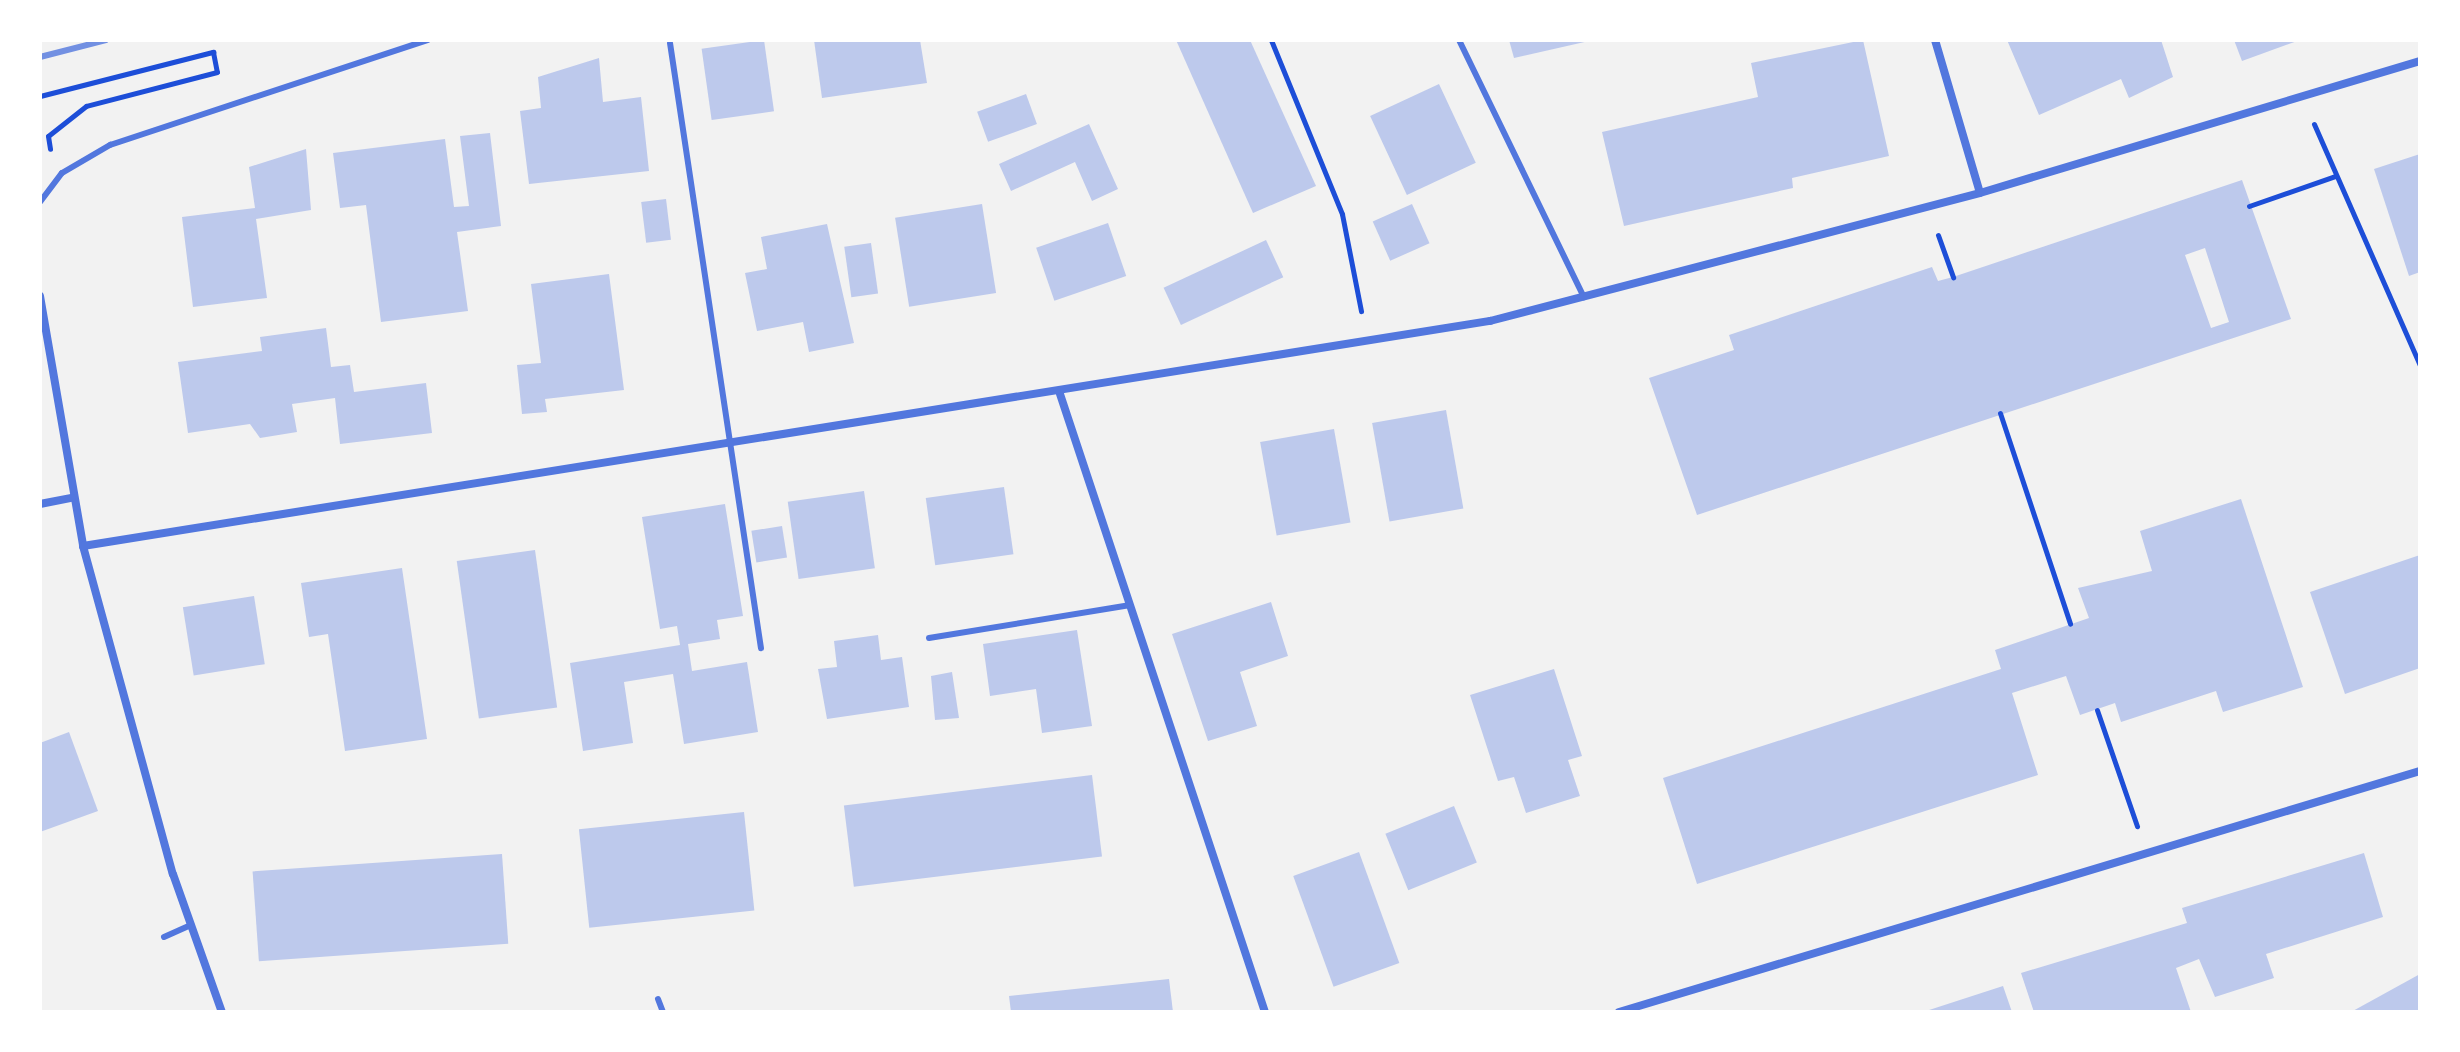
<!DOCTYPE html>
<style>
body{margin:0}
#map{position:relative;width:2460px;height:1052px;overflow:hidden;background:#f2f2f2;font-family:"Exo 2",sans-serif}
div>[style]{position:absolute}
.building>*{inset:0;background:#bdc9ec;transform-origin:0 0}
.path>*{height:5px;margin:-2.5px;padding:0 2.5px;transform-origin:2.5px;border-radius:2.5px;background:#1d4ed8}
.service>*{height:6px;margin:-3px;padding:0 3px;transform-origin:3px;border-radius:3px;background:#5277de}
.minor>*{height:8px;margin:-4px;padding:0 4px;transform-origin:4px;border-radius:4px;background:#5277de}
.rail>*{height:6px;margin:-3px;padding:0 3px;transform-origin:3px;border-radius:3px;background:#7290e2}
span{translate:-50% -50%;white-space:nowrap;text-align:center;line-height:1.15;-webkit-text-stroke:8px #fff;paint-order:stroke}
.frame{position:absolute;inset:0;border:42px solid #fff;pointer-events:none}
</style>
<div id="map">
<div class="building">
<div style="left:764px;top:40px;width:72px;height:63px;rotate:82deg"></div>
<div style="clip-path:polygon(814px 40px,920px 40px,927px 83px,822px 98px)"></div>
<div style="clip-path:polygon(1176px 40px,1250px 40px,1316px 186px,1253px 213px)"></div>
<div style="clip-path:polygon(1509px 40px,1589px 40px,1589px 41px,1514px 58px)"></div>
<div style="clip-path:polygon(1863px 40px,1889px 156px,1792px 178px,1793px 188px,1624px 226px,1602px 132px,1758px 97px,1751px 63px)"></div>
<div style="clip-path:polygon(2007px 40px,2161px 40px,2173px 77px,2129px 98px,2121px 79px,2039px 115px)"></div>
<div style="clip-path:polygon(2234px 40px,2300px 40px,2242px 61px)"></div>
<div style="clip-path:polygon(599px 58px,603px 102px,641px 97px,649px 171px,529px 184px,520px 111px,541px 108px,538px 77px)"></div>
<div style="left:1439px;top:84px;width:87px;height:76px;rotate:65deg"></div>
<div style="left:1026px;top:94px;width:32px;height:52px;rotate:70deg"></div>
<div style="clip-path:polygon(1089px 124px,1118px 189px,1092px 201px,1075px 162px,1011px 191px,999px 164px)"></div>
<div style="clip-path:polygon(490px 133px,501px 226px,457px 232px,468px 311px,381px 322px,366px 205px,340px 208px,333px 153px,445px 139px,454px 207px,469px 206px,460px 136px)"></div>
<div style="clip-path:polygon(306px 149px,311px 210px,256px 219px,267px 298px,193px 307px,182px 217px,255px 208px,249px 167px)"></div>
<div style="clip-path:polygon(2420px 154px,2420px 272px,2409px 276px,2374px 169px)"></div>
<div style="clip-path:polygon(evenodd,2242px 180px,2291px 319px,1697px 515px,1649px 378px,1734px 350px,1729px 335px,1932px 267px,1938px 281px,1953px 277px,2242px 180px,2205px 248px,2229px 322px,2211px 328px,2185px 255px,2205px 248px)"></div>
<div style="left:666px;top:199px;width:41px;height:25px;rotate:83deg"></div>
<div style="left:982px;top:204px;width:90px;height:88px;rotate:81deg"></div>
<div style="left:1412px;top:204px;width:43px;height:43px;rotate:66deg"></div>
<div style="left:1108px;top:223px;width:56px;height:76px;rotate:71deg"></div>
<div style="clip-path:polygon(827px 224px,854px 343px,809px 352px,803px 322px,757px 331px,745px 273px,767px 269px,761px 237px)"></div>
<div style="left:1266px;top:240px;width:41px;height:113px;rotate:65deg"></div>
<div style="left:871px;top:243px;width:51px;height:27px;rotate:82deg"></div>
<div style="clip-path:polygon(609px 274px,624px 390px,545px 399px,547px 412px,522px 414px,517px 365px,541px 363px,531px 284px)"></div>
<div style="clip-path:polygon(326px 328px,331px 367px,350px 365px,354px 392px,426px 383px,432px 433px,340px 444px,335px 398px,292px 404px,297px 432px,260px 438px,250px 424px,188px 433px,178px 362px,262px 351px,260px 337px)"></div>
<div style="left:1446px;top:410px;width:100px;height:75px;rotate:80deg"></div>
<div style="left:1334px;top:429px;width:95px;height:75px;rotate:80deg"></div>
<div style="left:1004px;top:487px;width:68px;height:79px;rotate:82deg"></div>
<div style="left:864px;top:491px;width:78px;height:77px;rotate:82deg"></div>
<div style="clip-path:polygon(2241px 499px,2303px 687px,2223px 712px,2216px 691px,2121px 722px,2115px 703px,2080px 715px,2066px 676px,2012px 693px,2038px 775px,1697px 884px,1663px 778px,2001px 669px,1995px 650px,2089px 618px,2078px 588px,2152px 571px,2140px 531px)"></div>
<div style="clip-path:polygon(725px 504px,743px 616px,717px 620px,720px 639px,688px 644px,692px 671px,747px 662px,758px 732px,684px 744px,673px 674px,624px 682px,633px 743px,583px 751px,570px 663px,680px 645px,677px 626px,660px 629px,642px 517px)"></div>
<div style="left:782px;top:526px;width:32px;height:31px;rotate:81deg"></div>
<div style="left:535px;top:550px;width:159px;height:79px;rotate:82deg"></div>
<div style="clip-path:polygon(2420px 555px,2420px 668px,2345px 694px,2310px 592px)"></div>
<div style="clip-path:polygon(402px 568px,427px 739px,345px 751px,328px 634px,309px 637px,301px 583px)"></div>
<div style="left:254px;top:596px;width:69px;height:72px;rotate:81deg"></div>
<div style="clip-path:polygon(1271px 602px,1288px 656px,1240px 672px,1257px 726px,1208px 741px,1172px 634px)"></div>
<div style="clip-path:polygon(1077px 630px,1092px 726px,1042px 733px,1036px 689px,990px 696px,983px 644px)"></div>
<div style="clip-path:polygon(878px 635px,881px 660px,902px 657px,909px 707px,827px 719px,818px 669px,837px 667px,834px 641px)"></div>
<div style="clip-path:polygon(1554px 669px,1582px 756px,1568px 760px,1580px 796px,1526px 813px,1514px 777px,1498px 781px,1470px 695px)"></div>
<div style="clip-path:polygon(952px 672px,959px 718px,935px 720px,931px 676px)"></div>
<div style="clip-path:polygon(69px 732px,98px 811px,40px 832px,40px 743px)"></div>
<div style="left:1092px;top:775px;width:82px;height:250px;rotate:83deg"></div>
<div style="left:1454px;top:806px;width:61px;height:74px;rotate:68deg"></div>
<div style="left:744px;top:812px;width:99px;height:166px;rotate:84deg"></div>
<div style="left:1359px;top:852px;width:118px;height:70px;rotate:70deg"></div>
<div style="clip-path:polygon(2364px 853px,2383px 917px,2266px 954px,2274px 978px,2215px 997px,2199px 959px,2176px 968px,2191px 1012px,2034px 1012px,2021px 973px,2187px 923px,2182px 908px)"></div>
<div style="left:502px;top:854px;width:90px;height:250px;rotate:86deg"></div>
<div style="clip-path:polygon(2420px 974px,2420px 1012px,2351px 1012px)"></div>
<div style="clip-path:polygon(1169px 979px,1173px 1012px,1011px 1012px,1009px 996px)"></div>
<div style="clip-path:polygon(2003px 986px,2012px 1012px,1926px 1012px,1926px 1011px)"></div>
</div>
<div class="path">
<div style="left:1271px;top:40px;width:188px;rotate:67.8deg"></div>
<div style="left:1342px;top:214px;width:99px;rotate:78.9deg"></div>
<div style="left:40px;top:96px;width:179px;rotate:-14.3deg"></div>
<div style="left:213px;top:52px;width:20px;rotate:79deg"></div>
<div style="left:217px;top:72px;width:135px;rotate:165.5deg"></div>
<div style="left:86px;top:106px;width:48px;rotate:141.7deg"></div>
<div style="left:48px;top:136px;width:13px;rotate:81deg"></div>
<div style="left:2314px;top:124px;width:263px;rotate:66.3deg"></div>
<div style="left:2249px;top:206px;width:91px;rotate:-19.2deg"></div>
<div style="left:1938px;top:235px;width:45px;rotate:70.3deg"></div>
<div style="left:2000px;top:413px;width:222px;rotate:71.6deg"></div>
<div style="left:2097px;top:710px;width:123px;rotate:71deg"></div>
</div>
<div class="service">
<div style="left:1459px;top:40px;width:286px;rotate:64.1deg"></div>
<div style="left:670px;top:43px;width:612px;rotate:81.45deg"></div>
<div style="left:40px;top:202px;width:36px;rotate:-53deg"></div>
<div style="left:62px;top:173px;width:56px;rotate:-30.3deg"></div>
<div style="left:110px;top:145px;width:335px;rotate:-18.3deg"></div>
<div style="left:929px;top:638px;width:204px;rotate:-9.3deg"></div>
<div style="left:164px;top:937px;width:30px;rotate:-24deg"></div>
<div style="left:658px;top:999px;width:14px;rotate:69deg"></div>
</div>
<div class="minor">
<div style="left:1935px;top:40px;width:159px;rotate:73.6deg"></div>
<div style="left:40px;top:296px;width:254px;rotate:80.2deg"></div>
<div style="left:83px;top:546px;width:340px;rotate:74.7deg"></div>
<div style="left:173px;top:874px;width:146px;rotate:70.5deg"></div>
<div style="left:1060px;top:394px;width:651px;rotate:71.65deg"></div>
<div style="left:40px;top:504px;width:32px;rotate:-11deg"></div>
<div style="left:83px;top:546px;width:1425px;rotate:-9.09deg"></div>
<div style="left:1490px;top:321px;width:506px;rotate:-14.64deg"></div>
<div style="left:1980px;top:193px;width:459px;rotate:-16.7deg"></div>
<div style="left:1619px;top:1012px;width:836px;rotate:-16.75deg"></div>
</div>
<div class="rail">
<div style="left:40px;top:57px;width:68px;rotate:-14.4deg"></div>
</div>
<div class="frame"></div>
</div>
